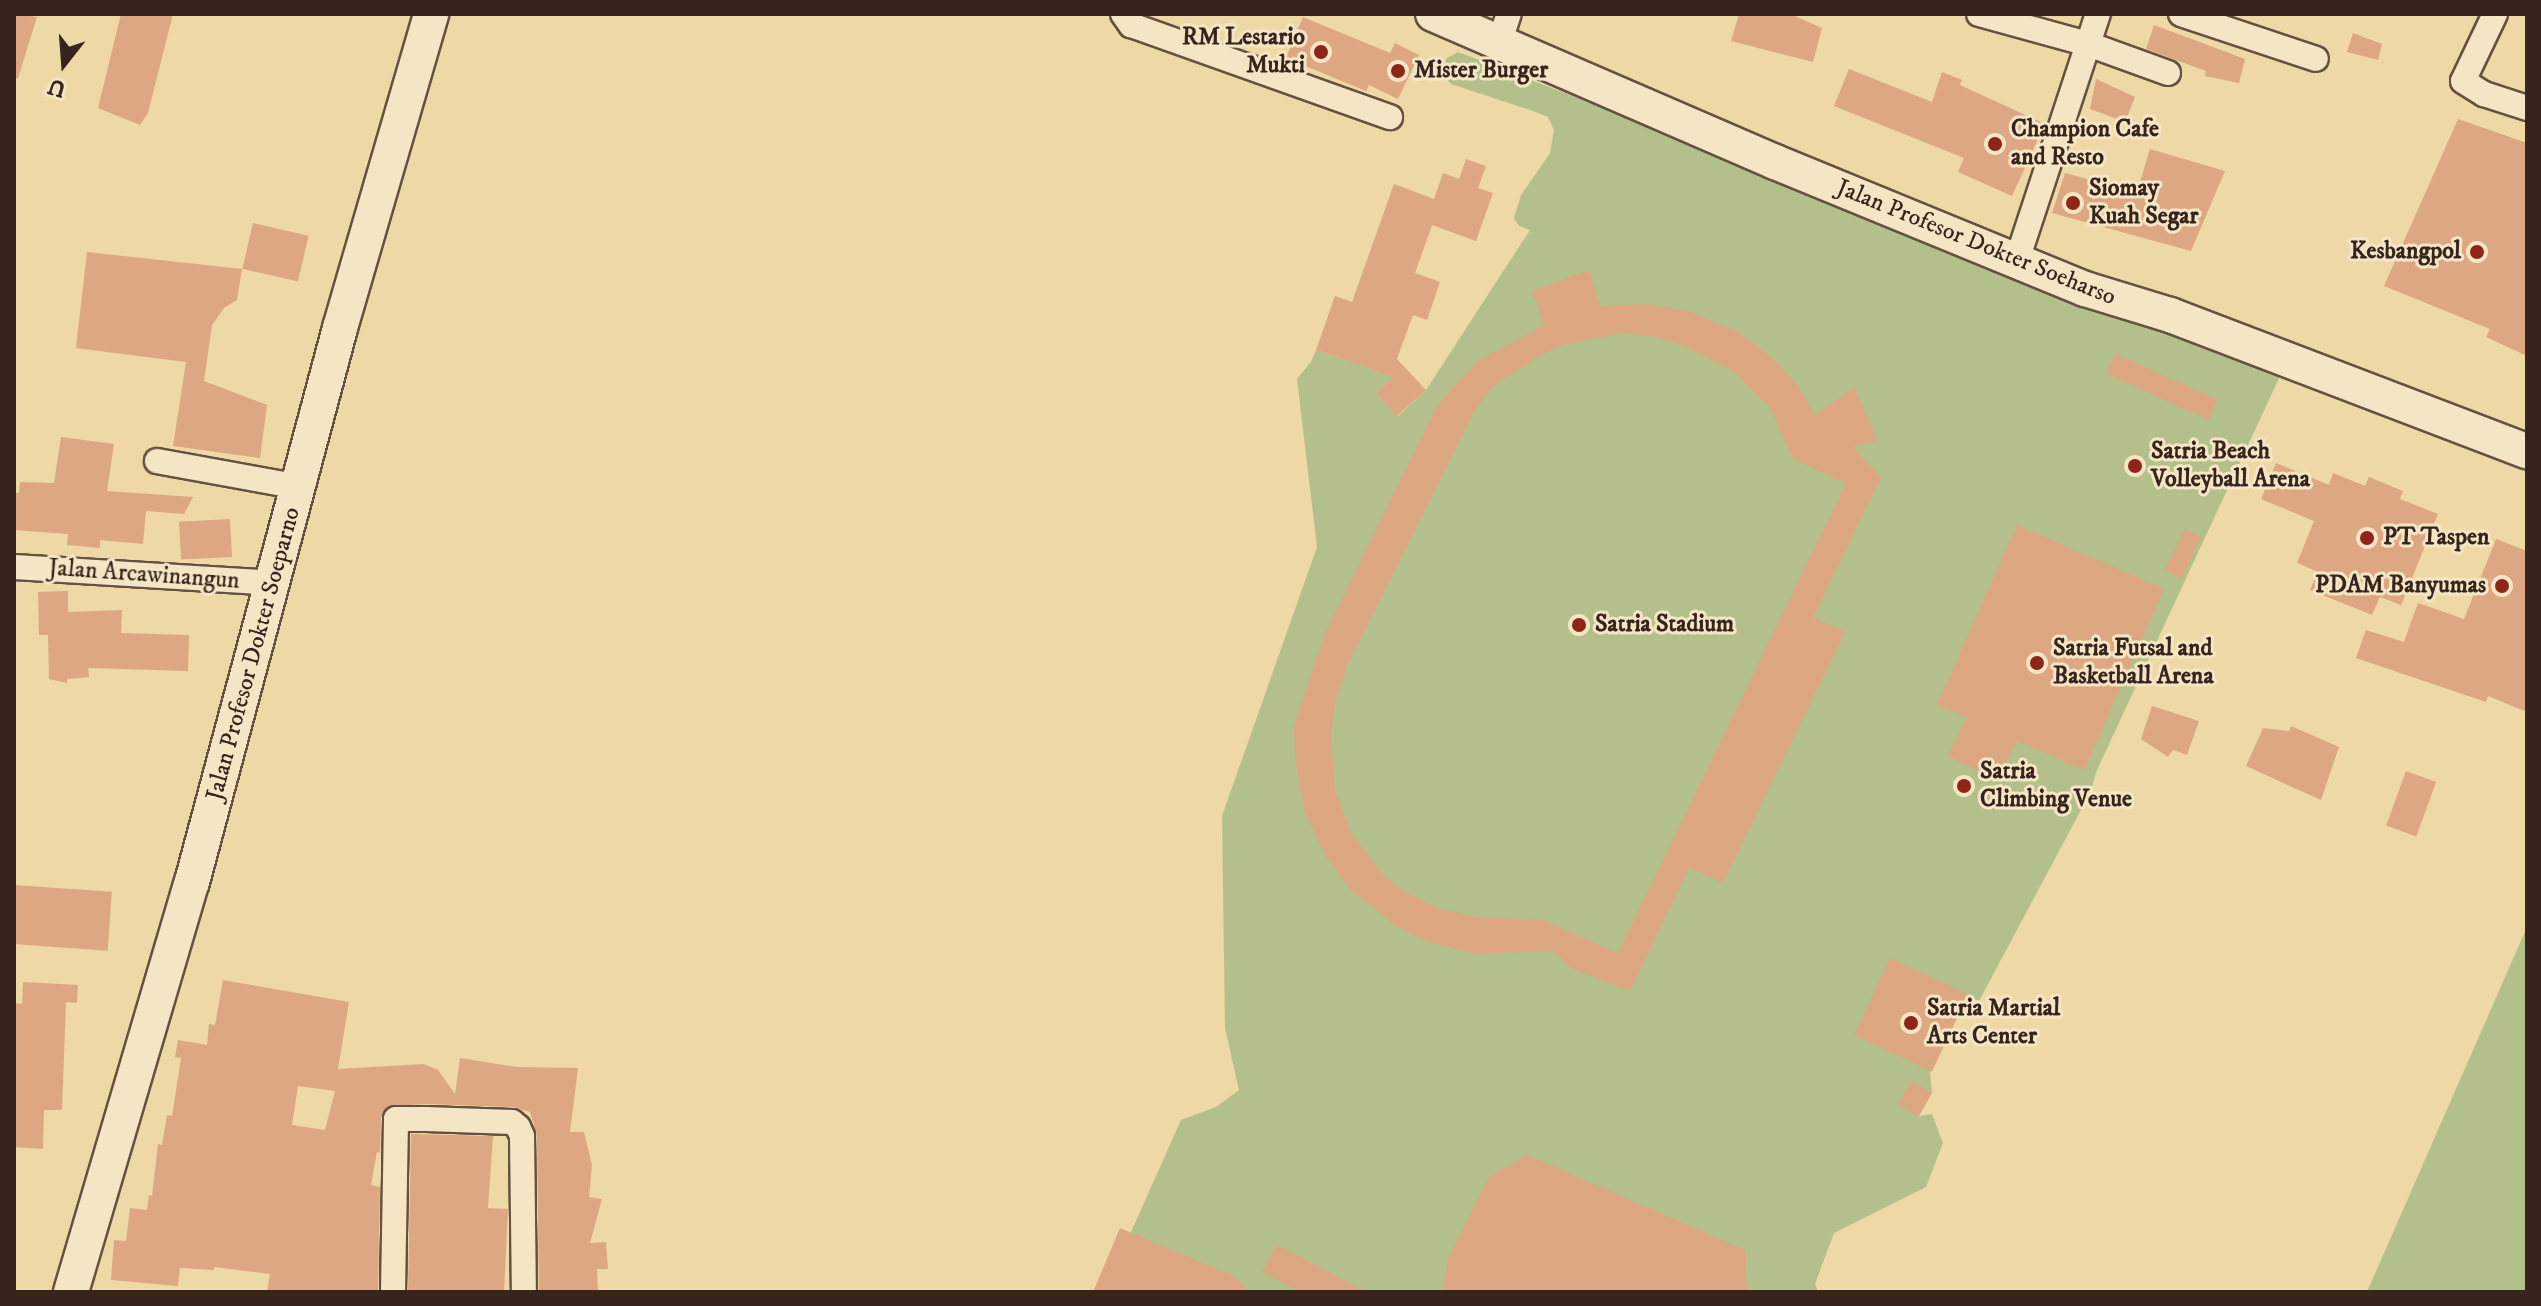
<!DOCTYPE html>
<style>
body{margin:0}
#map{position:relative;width:2541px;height:1306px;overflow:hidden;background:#eed8a6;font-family:"IM FELL DW Pica",serif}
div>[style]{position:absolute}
.green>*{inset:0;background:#b3c08b}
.building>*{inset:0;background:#dca782;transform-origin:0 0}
.roads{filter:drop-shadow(2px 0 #65513f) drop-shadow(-2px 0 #65513f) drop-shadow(0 2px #65513f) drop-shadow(0 -2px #65513f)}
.street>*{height:24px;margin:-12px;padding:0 12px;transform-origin:12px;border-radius:12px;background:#f4e6c5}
.secondary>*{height:34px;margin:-17px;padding:0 17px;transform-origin:17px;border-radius:17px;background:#f4e6c5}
.dots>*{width:22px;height:22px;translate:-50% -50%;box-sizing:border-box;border:4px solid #f4e6c5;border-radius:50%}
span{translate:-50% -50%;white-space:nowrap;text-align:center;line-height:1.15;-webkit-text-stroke:6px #f4e6c5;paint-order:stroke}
.poi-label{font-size:24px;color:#37241d;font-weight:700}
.right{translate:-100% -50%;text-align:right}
.left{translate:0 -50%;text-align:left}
.street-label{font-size:24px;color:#37241d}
.frame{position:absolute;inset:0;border:16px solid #37241d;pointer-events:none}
.north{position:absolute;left:24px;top:24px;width:80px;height:80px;-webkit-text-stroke:6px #f4e6c5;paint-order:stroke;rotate:197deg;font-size:22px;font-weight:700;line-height:32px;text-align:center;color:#37241d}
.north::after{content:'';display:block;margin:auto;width:28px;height:36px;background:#37241d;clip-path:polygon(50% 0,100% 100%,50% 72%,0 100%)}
</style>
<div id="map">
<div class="green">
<div style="clip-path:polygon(1458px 52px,1578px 98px,1583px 82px,2287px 361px,2097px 770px,2090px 793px,1979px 1001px,1968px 996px,1930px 1073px,1932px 1093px,1919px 1116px,1932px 1114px,1943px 1143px,1926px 1187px,1834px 1233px,1815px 1284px,1818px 1292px,1108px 1292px,1116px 1282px,1131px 1232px,1181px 1120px,1216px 1107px,1239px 1090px,1225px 1028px,1222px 816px,1317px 547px,1297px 379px,1311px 362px,1316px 350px,1371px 369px,1395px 364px,1404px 367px,1376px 393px,1398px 416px,1426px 390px,1530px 230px,1519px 226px,1514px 218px,1521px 195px,1550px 153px,1554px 130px,1548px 117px,1533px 111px,1451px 84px,1441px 72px,1447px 58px)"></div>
<div style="clip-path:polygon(2527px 927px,2527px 1292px,2367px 1292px)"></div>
</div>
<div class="building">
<div style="clip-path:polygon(14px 14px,37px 17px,18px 78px,14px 78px)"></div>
<div style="clip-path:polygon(121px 14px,173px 14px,148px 113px,140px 125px,98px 108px)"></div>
<div style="clip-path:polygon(1739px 14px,1790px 14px,1822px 28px,1813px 62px,1731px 41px)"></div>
<div style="clip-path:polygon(1303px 17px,1390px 53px,1395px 43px,1419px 55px,1398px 99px,1369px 85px,1366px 91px,1286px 58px)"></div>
<div style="clip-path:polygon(2154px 25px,2245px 59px,2239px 83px,2205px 76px,2206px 71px,2146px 49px)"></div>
<div style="clip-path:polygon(2353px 33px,2382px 44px,2378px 60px,2347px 52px)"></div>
<div style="clip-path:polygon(1849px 69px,1932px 102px,1942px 72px,1962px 80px,1960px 85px,2045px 124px,2012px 196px,1958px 172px,1964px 158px,1834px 106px)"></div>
<div style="clip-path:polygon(2096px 79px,2135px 97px,2125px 122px,2090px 109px)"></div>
<div style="clip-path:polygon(2458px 119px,2527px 143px,2527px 356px,2486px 337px,2490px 329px,2384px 286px)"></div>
<div style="clip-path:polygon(2150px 149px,2225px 171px,2191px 251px,2052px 213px,2065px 173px,2137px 192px)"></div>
<div style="clip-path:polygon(1466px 159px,1486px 166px,1478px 188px,1493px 193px,1476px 241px,1432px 225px,1415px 273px,1440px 282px,1427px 320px,1413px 315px,1397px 359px,1426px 390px,1397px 416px,1376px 393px,1393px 377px,1316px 350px,1335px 296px,1352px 302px,1394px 184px,1434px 199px,1443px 173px,1459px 179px)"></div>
<div style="left:253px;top:223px;width:57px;height:47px;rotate:13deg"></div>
<div style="clip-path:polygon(87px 252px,242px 269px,237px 300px,224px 308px,212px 325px,204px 381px,267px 405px,260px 458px,173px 446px,186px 362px,76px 348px)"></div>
<div style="clip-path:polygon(evenodd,1589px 270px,1600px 306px,1645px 304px,1689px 311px,1738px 332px,1774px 359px,1796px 383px,1815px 415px,1854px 387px,1877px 440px,1853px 447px,1881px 478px,1813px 617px,1845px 632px,1723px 883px,1689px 868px,1630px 991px,1571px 968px,1554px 951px,1476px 954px,1428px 942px,1399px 928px,1351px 890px,1327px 859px,1305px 813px,1295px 759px,1294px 726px,1325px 634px,1437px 405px,1478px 361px,1544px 325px,1532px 291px,1589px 270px,1621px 333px,1652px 336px,1684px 346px,1733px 371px,1771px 409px,1793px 459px,1846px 483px,1618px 953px,1542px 920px,1476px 917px,1440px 909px,1407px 893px,1385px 877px,1351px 834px,1335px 789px,1331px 735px,1335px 703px,1347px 665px,1475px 410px,1495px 385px,1541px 355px,1566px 344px,1621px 333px)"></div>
<div style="left:2115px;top:354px;width:112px;height:22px;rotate:24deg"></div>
<div style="clip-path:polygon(61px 437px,114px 444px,107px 491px,193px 497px,184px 514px,146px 511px,143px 544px,100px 540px,100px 548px,67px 545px,68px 534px,14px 530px,14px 493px,19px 493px,20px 482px,54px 483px)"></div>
<div style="clip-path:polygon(2276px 463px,2329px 485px,2333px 473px,2365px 486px,2369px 477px,2403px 491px,2400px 499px,2438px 514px,2401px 605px,2380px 597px,2372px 615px,2310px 590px,2318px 572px,2297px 563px,2314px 521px,2261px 499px)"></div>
<div style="left:230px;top:519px;width:38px;height:51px;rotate:87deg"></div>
<div style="clip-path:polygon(2017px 525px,2164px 589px,2084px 770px,2017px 741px,1997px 780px,1948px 756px,1967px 718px,1937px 705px)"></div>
<div style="left:2184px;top:529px;width:19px;height:46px;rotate:25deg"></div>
<div style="clip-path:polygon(2496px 539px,2527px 551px,2527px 712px,2488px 696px,2486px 702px,2356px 658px,2366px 630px,2404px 642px,2418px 603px,2464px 619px)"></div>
<div style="clip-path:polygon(68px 591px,68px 612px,122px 610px,121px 633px,189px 635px,188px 671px,88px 668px,89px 677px,67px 679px,67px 683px,49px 679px,48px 635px,39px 635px,38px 592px)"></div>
<div style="clip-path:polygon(2152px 706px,2199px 721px,2187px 755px,2173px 750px,2168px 757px,2141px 739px)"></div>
<div style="clip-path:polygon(2291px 726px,2339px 747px,2321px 800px,2246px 766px,2263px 728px,2289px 731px)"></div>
<div style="left:2406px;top:771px;width:32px;height:58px;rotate:20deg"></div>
<div style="left:14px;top:885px;width:98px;height:59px;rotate:4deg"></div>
<div style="left:1890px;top:958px;width:86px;height:85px;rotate:25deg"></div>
<div style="clip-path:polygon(evenodd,223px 980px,349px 1002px,338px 1069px,424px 1064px,438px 1070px,455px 1094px,460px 1058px,517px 1067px,578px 1068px,570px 1132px,584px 1132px,592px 1165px,589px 1197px,602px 1199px,590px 1243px,606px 1242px,608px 1269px,597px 1269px,598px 1292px,539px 1292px,537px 1136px,530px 1112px,513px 1107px,427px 1104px,389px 1106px,381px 1118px,380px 1153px,377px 1152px,371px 1185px,380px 1187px,378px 1292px,267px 1292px,270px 1274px,214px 1267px,214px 1270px,180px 1268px,178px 1286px,111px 1280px,114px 1240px,126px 1241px,130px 1208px,147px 1210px,149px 1195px,152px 1196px,158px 1144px,162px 1145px,167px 1115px,172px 1116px,181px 1058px,175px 1057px,178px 1040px,207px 1045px,209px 1024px,215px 1025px,223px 980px,298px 1086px,335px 1091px,325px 1130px,292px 1125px,298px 1086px)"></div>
<div style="clip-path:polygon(23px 982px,78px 985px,77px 1003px,66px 1002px,62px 1110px,44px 1110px,43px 1149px,14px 1147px,14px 1003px,22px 1004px)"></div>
<div style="left:1911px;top:1081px;width:24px;height:27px;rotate:30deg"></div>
<div style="clip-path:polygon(411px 1134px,493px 1136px,488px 1208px,508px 1209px,504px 1292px,408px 1292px)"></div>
<div style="clip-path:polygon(1527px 1155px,1745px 1250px,1747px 1292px,1443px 1292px,1448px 1258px,1489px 1177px)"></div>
<div style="clip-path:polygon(1120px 1228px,1234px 1276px,1249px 1292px,1093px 1292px)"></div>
<div style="clip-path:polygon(1277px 1245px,1367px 1292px,1300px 1292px,1262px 1272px)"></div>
</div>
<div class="roads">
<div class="street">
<div style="left:1123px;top:14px;width:14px;rotate:54deg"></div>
<div style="left:1131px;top:25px;width:275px;rotate:19.6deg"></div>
<div style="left:1979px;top:14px;width:113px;rotate:15.4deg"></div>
<div style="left:2088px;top:44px;width:85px;rotate:19.9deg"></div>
<div style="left:2181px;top:14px;width:142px;rotate:18.4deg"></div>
<div style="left:2495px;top:14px;width:74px;rotate:115.5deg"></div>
<div style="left:2463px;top:81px;width:25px;rotate:32deg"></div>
<div style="left:2484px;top:94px;width:45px;rotate:18deg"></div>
<div style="left:1500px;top:41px;width:28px;rotate:-72deg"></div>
<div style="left:2017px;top:260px;width:259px;rotate:-71.8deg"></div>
<div style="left:157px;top:461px;width:145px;rotate:10.3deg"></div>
<div style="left:14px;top:567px;width:259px;rotate:3.5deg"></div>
<div style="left:393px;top:1292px;width:173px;rotate:-89deg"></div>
<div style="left:396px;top:1119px;width:30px"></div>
<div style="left:426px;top:1119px;width:86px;rotate:2deg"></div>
<div style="left:512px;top:1122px;width:8px;rotate:40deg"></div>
<div style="left:518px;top:1127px;width:10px;rotate:66deg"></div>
<div style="left:522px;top:1136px;width:156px;rotate:89.3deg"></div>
</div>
<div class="secondary">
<div style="left:1433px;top:14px;width:373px;rotate:23.4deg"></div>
<div style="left:1775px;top:162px;width:335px;rotate:22.3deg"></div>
<div style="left:2085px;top:289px;width:89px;rotate:17deg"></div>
<div style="left:2170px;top:315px;width:382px;rotate:20.9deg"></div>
<div style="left:71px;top:1292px;width:427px;rotate:-73.6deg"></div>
<div style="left:192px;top:882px;width:573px;rotate:-75.04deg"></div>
<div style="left:340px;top:328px;width:327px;rotate:-73.8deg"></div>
</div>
</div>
<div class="dots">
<div style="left:1321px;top:52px;background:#8f2418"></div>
<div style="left:1398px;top:71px;background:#8f2418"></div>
<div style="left:1995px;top:144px;background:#8f2418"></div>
<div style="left:2073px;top:203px;background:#8f2418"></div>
<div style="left:2477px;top:252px;background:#8f2418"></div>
<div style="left:2135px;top:466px;background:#8f2418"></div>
<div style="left:2367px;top:538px;background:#8f2418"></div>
<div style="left:2502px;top:586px;background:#8f2418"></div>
<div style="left:1579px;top:625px;background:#8f2418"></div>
<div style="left:2037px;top:663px;background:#8f2418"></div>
<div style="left:1964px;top:786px;background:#8f2418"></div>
<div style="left:1911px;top:1023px;background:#8f2418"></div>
</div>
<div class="poi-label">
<span class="right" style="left:1305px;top:52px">RM Lestario<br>Mukti</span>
<span class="left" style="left:1414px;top:71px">Mister Burger</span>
<span class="left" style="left:2011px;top:144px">Champion Cafe<br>and Resto</span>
<span class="left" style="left:2089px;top:203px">Siomay<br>Kuah Segar</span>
<span class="right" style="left:2461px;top:252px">Kesbangpol</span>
<span class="left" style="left:2151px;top:466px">Satria Beach<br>Volleyball Arena</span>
<span class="left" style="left:2383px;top:538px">PT Taspen</span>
<span class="right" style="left:2486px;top:586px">PDAM Banyumas</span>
<span class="left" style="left:1595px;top:625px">Satria Stadium</span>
<span class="left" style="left:2053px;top:663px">Satria Futsal and<br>Basketball Arena</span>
<span class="left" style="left:1980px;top:786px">Satria<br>Climbing Venue</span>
<span class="left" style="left:1927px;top:1023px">Satria Martial<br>Arts Center</span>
</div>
<div class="street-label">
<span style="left:1976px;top:243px;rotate:22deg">Jalan Profesor Dokter Soeharso</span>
<span style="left:144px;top:575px;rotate:4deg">Jalan Arcawinangun</span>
<span style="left:254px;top:654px;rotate:-75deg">Jalan Profesor Dokter Soeparno</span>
</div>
<div class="frame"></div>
<div class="north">U</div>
</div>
